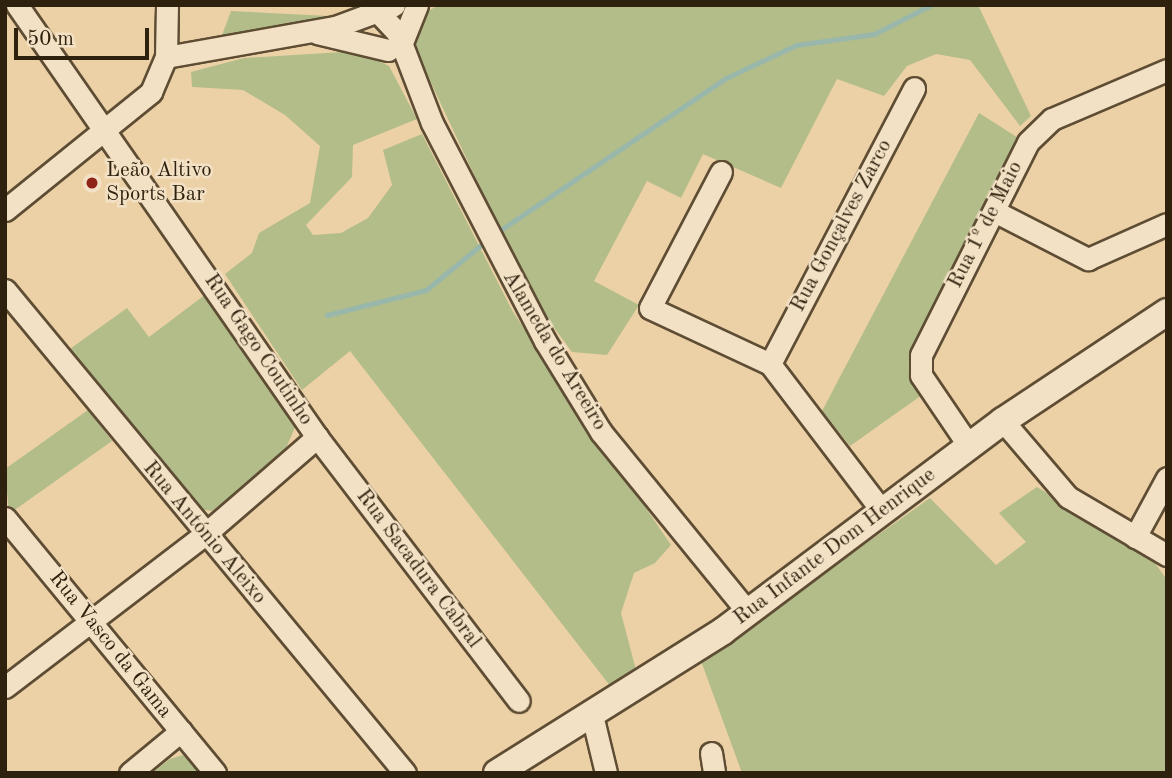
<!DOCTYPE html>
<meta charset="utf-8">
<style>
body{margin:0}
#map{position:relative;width:1172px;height:778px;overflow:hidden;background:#edd1a6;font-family:"Old Standard TT",serif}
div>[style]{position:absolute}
.green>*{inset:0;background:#b3bd8a}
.stream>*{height:5px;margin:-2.5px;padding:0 2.5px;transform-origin:2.5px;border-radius:2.5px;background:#99b7ab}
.roads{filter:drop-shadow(2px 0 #5e4d34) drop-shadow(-2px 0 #5e4d34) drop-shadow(0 2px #5e4d34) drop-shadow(0 -2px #5e4d34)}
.minor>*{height:21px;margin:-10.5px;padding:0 10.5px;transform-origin:10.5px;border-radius:10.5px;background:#f3e1c5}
.tertiary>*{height:26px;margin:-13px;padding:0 13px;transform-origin:13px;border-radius:13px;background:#f3e1c5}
.dots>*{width:19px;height:19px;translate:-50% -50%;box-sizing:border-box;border:4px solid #f3e1c5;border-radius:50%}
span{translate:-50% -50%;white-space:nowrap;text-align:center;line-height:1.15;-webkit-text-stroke:5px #f3e1c5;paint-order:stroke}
.poi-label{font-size:21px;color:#2e210e}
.left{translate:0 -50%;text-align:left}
.street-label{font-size:21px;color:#2e210e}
.frame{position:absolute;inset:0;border:7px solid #2e210e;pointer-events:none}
.scale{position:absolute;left:14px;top:28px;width:135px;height:32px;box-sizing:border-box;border:4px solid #2e210e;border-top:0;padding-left:9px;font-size:21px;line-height:24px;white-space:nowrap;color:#2e210e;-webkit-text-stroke:5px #f3e1c5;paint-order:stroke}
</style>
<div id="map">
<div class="green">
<div style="clip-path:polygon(439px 5px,978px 5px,1031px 116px,1020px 126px,970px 60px,936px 54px,907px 66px,884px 96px,837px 79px,781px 188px,703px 154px,681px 198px,647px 181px,594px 281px,639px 305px,607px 355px,572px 352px,532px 298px,417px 53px,413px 38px,426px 12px)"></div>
<div style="clip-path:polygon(231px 11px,329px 16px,221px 38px)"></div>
<div style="clip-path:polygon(358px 51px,389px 66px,417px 119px,353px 145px,352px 177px,306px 225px,313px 235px,341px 233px,368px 218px,392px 185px,383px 150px,422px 134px,513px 312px,671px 545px,655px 563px,634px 573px,621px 613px,636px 670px,611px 687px,350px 351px,302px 390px,225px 274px,252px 253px,259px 233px,310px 203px,320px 146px,285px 115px,243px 90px,192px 87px,191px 72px,244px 58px)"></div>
<div style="clip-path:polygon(979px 113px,1020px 139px,912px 358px,922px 395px,850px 446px,822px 411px)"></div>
<div style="clip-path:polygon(210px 291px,298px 420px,282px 458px,212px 511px,199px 509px,67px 351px,127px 308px,149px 337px)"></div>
<div style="clip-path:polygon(88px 410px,112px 441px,9px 514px,5px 469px)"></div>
<div style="clip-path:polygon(1037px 487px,1150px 556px,1167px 580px,1167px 773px,742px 773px,701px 661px,930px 498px,996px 565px,1026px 542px,999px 513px)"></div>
<div style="clip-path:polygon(183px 755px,204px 773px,152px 773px,170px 759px)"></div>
</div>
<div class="stream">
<div style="left:496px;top:233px;width:277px;rotate:-34deg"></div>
<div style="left:726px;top:78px;width:77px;rotate:-25.2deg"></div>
<div style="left:796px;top:45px;width:79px;rotate:-8deg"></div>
<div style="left:874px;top:34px;width:64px;rotate:-27deg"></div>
<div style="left:327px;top:315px;width:102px;rotate:-14.2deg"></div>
<div style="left:426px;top:290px;width:80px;rotate:-39.4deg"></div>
</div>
<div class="roads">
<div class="minor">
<div style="left:17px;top:5px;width:526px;rotate:55.22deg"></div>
<div style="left:317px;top:437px;width:332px;rotate:52.6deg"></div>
<div style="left:379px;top:13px;width:26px;rotate:47deg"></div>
<div style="left:397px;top:32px;width:97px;rotate:69deg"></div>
<div style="left:432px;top:123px;width:246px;rotate:62.6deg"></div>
<div style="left:545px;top:341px;width:107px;rotate:58.4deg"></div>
<div style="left:601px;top:432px;width:232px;rotate:50.8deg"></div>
<div style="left:317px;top:33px;width:73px;rotate:13.5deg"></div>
<div style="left:401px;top:45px;width:43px;rotate:-68.2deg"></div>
<div style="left:166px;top:57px;width:172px;rotate:-10.1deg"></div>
<div style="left:335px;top:27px;width:63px;rotate:-20.4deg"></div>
<div style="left:721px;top:172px;width:153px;rotate:117.6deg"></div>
<div style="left:650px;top:308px;width:132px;rotate:25deg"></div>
<div style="left:770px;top:364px;width:185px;rotate:52.7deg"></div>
<div style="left:5px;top:210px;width:188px;rotate:-38.9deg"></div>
<div style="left:151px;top:92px;width:38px;rotate:-67deg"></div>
<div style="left:166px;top:57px;width:52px;rotate:-88.9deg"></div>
<div style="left:994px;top:211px;width:106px;rotate:27.1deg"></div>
<div style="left:1088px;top:259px;width:86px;rotate:-23.9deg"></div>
<div style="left:5px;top:290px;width:627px;rotate:50.37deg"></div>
<div style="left:770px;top:364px;width:311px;rotate:-62.4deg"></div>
<div style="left:1003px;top:421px;width:100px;rotate:49.5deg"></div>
<div style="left:1068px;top:497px;width:115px;rotate:30.4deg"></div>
<div style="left:969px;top:446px;width:86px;rotate:-124.1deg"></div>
<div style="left:921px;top:375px;width:20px;rotate:-90deg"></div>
<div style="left:921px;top:355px;width:238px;rotate:-63.3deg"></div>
<div style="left:1028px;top:142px;width:33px;rotate:-44deg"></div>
<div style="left:1052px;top:119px;width:125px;rotate:-23.1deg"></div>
<div style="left:5px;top:518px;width:330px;rotate:50.5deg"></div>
<div style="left:1135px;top:537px;width:67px;rotate:-61.5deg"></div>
<div style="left:5px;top:687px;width:250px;rotate:-37.4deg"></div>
<div style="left:204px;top:535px;width:150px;rotate:-40.9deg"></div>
<div style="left:592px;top:715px;width:60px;rotate:76.4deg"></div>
<div style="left:711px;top:753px;width:20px;rotate:81deg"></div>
<div style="left:130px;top:773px;width:66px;rotate:-39.5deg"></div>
</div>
<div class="tertiary">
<div style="left:497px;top:773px;width:267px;rotate:-32.1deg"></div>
<div style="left:723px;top:631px;width:350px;rotate:-36.9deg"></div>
<div style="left:1003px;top:421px;width:197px;rotate:-33.6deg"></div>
</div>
</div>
<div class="dots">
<div style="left:92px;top:183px;background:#8f2418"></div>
</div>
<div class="poi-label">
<span class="left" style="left:106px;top:183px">Leão Altivo<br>Sports Bar</span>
</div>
<div class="street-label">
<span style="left:986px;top:225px;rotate:-63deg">Rua 1º de Maio</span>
<span style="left:842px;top:226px;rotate:-62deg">Rua Gonçalves Zarco</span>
<span style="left:258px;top:350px;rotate:56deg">Rua Gago Coutinho</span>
<span style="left:554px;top:351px;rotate:59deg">Alameda do Areeiro</span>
<span style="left:204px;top:533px;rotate:50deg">Rua António Aleixo</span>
<span style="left:835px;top:547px;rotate:-37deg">Rua Infante Dom Henrique</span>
<span style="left:418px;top:569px;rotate:53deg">Rua Sacadura Cabral</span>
<span style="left:110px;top:645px;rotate:51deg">Rua Vasco da Gama</span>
</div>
<div class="frame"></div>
<div class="scale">50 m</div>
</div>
